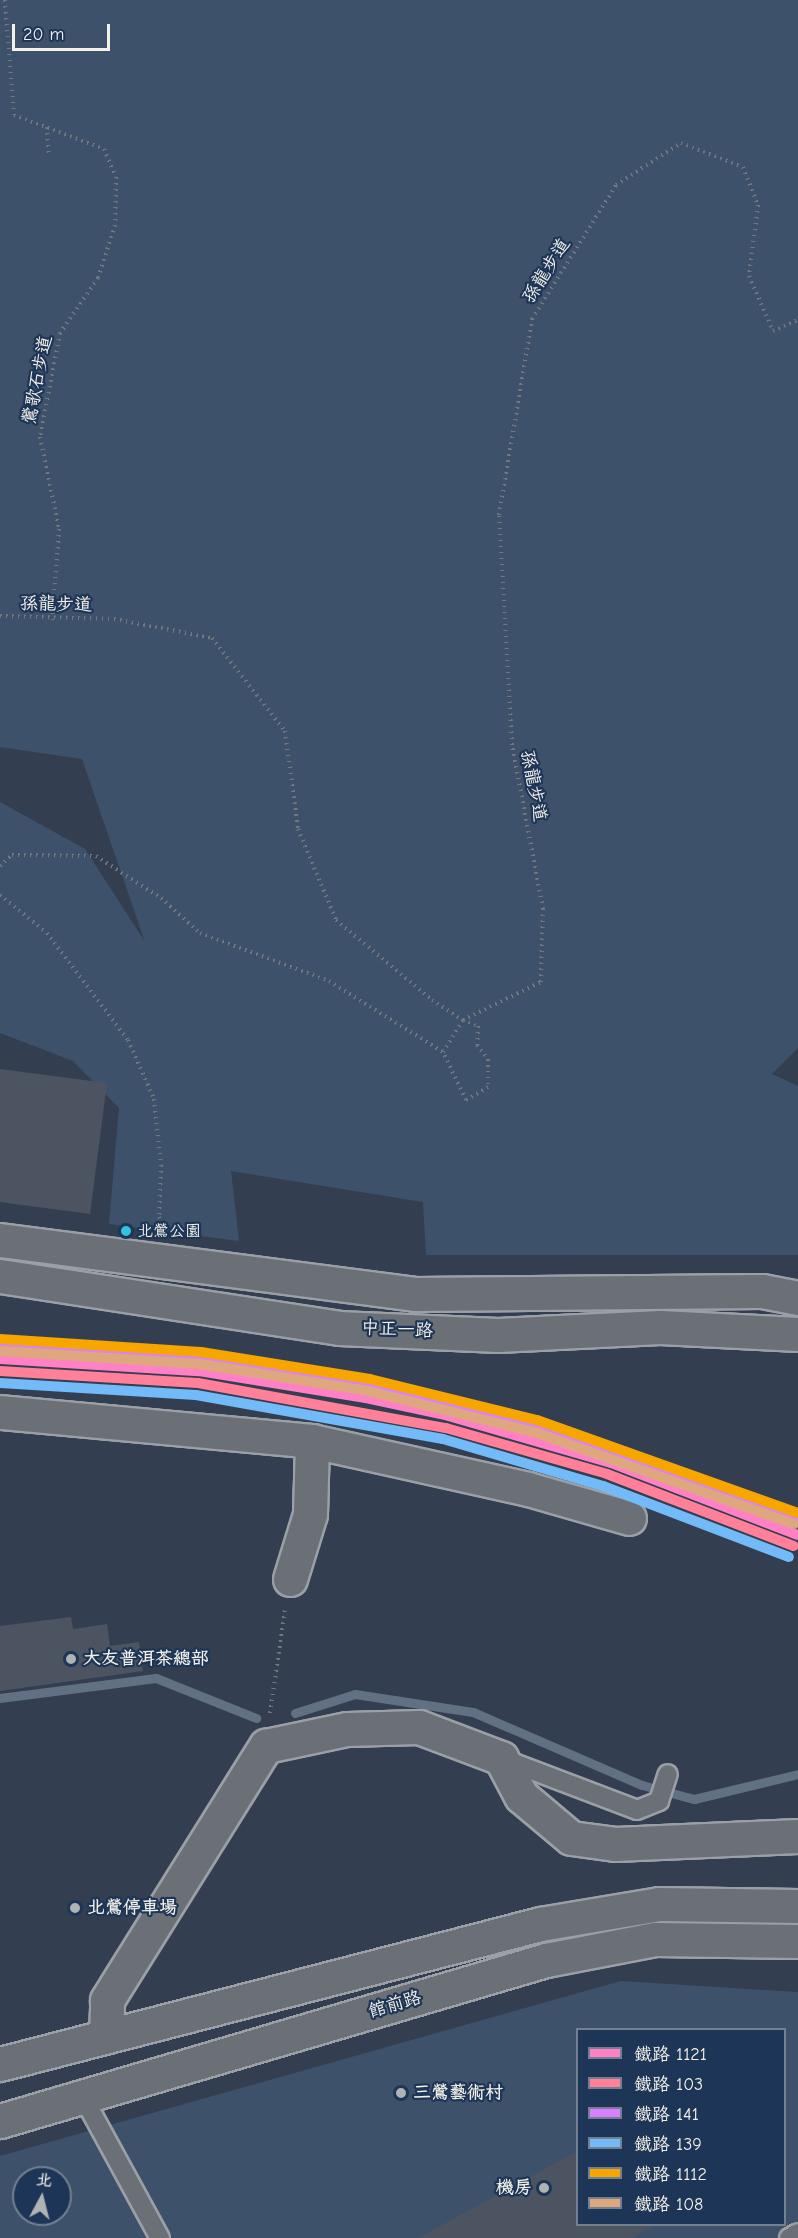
<!DOCTYPE html>
<meta charset="utf-8">
<style>
body{margin:0}
#map{position:relative;width:798px;height:2238px;overflow:hidden;background:#333f50;font-family:"Comic Neue","LXGW WenKai TC",sans-serif}
div>[style]{position:absolute}
.green>*{inset:0;background:#3e516b}
.stream>*{height:9px;margin:-4.5px;padding:0 4.5px;transform-origin:4.5px;border-radius:4.5px;background:#627083}
.building>*{inset:0;background:#4b5460}
.path>*{height:4px;margin-top:-2px;transform-origin:0;background:repeating-linear-gradient(90deg,#72777f 0 1.5px,transparent 0 6px)}
.roads{filter:drop-shadow(2px 0 #9ba0a6) drop-shadow(-2px 0 #9ba0a6) drop-shadow(0 2px #9ba0a6) drop-shadow(0 -2px #9ba0a6)}
.lane>*{height:18px;margin:-9px;padding:0 9px;transform-origin:9px;border-radius:9px;background:#6b7077}
.street>*{height:33px;margin:-16.5px;padding:0 16.5px;transform-origin:16.5px;border-radius:16.5px;background:#6b7077}
.secondary>*{height:33px;margin:-16.5px;padding:0 16.5px;transform-origin:16.5px;border-radius:16.5px;background:#6b7077}
.rail-1>*{height:10px;margin:-5px;padding:0 5px;transform-origin:5px;border-radius:5px;background:#ff80c5}
.rail-2>*{height:10px;margin:-5px;padding:0 5px;transform-origin:5px;border-radius:5px;background:#ff8098}
.rail-3>*{height:10px;margin:-5px;padding:0 5px;transform-origin:5px;border-radius:5px;background:#d880ff}
.rail-4>*{height:10px;margin:-5px;padding:0 5px;transform-origin:5px;border-radius:5px;background:#73baf8}
.rail-5>*{height:10px;margin:-5px;padding:0 5px;transform-origin:5px;border-radius:5px;background:#f7a600}
.rail-6>*{height:10px;margin:-5px;padding:0 5px;transform-origin:5px;border-radius:5px;background:#dfa77e}
.dots>*{width:16px;height:16px;translate:-50% -50%;box-sizing:border-box;border:3px solid #1d3557;border-radius:50%}
span{translate:-50% -50%;white-space:nowrap;text-align:center;line-height:1.15;-webkit-text-stroke:4.5px #1d3557;paint-order:stroke}
.bus-label{font-size:16px;color:#f4f1e8}
.left{translate:0 -50%;text-align:left}
.street-label{font-size:18px;color:#f4f1e8}
.poi-label{font-size:18px;color:#f4f1e8;font-weight:700}
.right{translate:-100% -50%;text-align:right}
.legend{position:absolute;left:576px;top:2028px;width:210px;height:198px;box-sizing:border-box;background:#1d3557;border:2px solid #738091;margin:0;padding:8px 10px;list-style:none;font-size:18px;color:#f4f1e8}
.legend li{display:flex;align-items:center;gap:12px;height:30px}
.legend b{width:30px;border:2px solid #738091}
.north{position:absolute;left:12px;top:2166px;width:60px;height:60px;box-sizing:border-box;background:#1d3557;border:2px solid #738091;border-radius:50%;rotate:7deg;font-size:16px;font-weight:700;line-height:24px;text-align:center;color:#f4f1e8}
.north::after{content:'';display:block;margin:auto;width:21px;height:27px;background:#b0b3b3;clip-path:polygon(50% 0,100% 100%,50% 72%,0 100%)}
.scale{position:absolute;left:12px;top:24px;width:98px;height:27px;box-sizing:border-box;border:3px solid #f4f1e8;border-top:0;padding-left:8px;font-size:18px;line-height:21px;white-space:nowrap;color:#f4f1e8;-webkit-text-stroke:4px #1d3557;paint-order:stroke}
</style>
<div id="map">
<div class="green">
<div style="clip-path:polygon(0 0,798px 0,798px 1048px,772px 1074px,798px 1086px,798px 1255px,426px 1255px,423px 1202px,231px 1171px,239px 1241px,109px 1224px,119px 1108px,73px 1061px,0 1033px,0 802px,85px 849px,145px 942px,82px 759px,0 747px)"></div>
<div style="clip-path:polygon(evenodd,621px 1981px,798px 1992px,798px 2238px,0 2238px,0 2156px,621px 1981px,578px 2030px,784px 2030px,784px 2224px,578px 2224px,578px 2030px,621px 1981px,24px 2178px,60px 2178px,60px 2214px,24px 2214px,24px 2178px)"></div>
</div>
<div class="stream">
<div style="left:0;top:1698px;width:157px;rotate:-7.3deg"></div>
<div style="left:156px;top:1678px;width:108px;rotate:21.8deg"></div>
<div style="left:295px;top:1713px;width:63px;rotate:-17.6deg"></div>
<div style="left:355px;top:1694px;width:119px;rotate:8.7deg"></div>
<div style="left:473px;top:1712px;width:184px;rotate:23.4deg"></div>
<div style="left:642px;top:1785px;width:54px;rotate:15.1deg"></div>
<div style="left:694px;top:1799px;width:107px;rotate:-13.5deg"></div>
</div>
<div class="building">
<div style="clip-path:polygon(0 1069px,107px 1083px,90px 1214px,0 1202px)"></div>
<div style="clip-path:polygon(71px 1617px,73px 1629px,107px 1624px,110px 1646px,139px 1642px,143px 1671px,0 1691px,0 1626px)"></div>
<div style="clip-path:polygon(578px 2151px,578px 2224px,657px 2224px,632px 2238px,418px 2238px)"></div>
</div>
<div class="path">
<div style="left:5px;top:0;width:115px;rotate:85.5deg"></div>
<div style="left:14px;top:115px;width:96px;rotate:20.7deg"></div>
<div style="left:104px;top:149px;width:30px;rotate:67deg"></div>
<div style="left:116px;top:177px;width:48px;rotate:91.2deg"></div>
<div style="left:115px;top:225px;width:56px;rotate:107.8deg"></div>
<div style="left:98px;top:278px;width:67px;rotate:124.6deg"></div>
<div style="left:60px;top:333px;width:106px;rotate:100.9deg"></div>
<div style="left:40px;top:437px;width:94px;rotate:78.3deg"></div>
<div style="left:59px;top:529px;width:91px;rotate:94.4deg"></div>
<div style="left:47px;top:127px;width:27px;rotate:86deg"></div>
<div style="left:0;top:616px;width:114px;rotate:1.5deg"></div>
<div style="left:114px;top:619px;width:100px;rotate:11deg"></div>
<div style="left:212px;top:638px;width:118px;rotate:51.9deg"></div>
<div style="left:285px;top:731px;width:99px;rotate:82.4deg"></div>
<div style="left:298px;top:829px;width:99px;rotate:67.3deg"></div>
<div style="left:336px;top:920px;width:125px;rotate:39.8deg"></div>
<div style="left:432px;top:1000px;width:37px;rotate:33deg"></div>
<div style="left:463px;top:1020px;width:87px;rotate:-26deg"></div>
<div style="left:541px;top:982px;width:73px;rotate:-88.4deg"></div>
<div style="left:543px;top:909px;width:167px;rotate:-100.7deg"></div>
<div style="left:512px;top:745px;width:230px;rotate:-93.2deg"></div>
<div style="left:499px;top:515px;width:199px;rotate:-80.4deg"></div>
<div style="left:532px;top:319px;width:158px;rotate:-57.9deg"></div>
<div style="left:616px;top:185px;width:77px;rotate:-32.9deg"></div>
<div style="left:681px;top:143px;width:66px;rotate:21.2deg"></div>
<div style="left:743px;top:167px;width:41px;rotate:68.5deg"></div>
<div style="left:758px;top:205px;width:72px;rotate:97.2deg"></div>
<div style="left:749px;top:276px;width:60px;rotate:66.4deg"></div>
<div style="left:773px;top:331px;width:27px;rotate:-24deg"></div>
<div style="left:0;top:866px;width:16px;rotate:-43deg"></div>
<div style="left:12px;top:855px;width:84px;rotate:0.7deg"></div>
<div style="left:96px;top:856px;width:77px;rotate:32.9deg"></div>
<div style="left:161px;top:898px;width:52px;rotate:41.9deg"></div>
<div style="left:200px;top:933px;width:138px;rotate:20.4deg"></div>
<div style="left:329px;top:981px;width:134px;rotate:31.9deg"></div>
<div style="left:443px;top:1052px;width:38px;rotate:-58deg"></div>
<div style="left:463px;top:1020px;width:16px;rotate:22deg"></div>
<div style="left:478px;top:1026px;width:19px;rotate:93deg"></div>
<div style="left:477px;top:1045px;width:18px;rotate:52deg"></div>
<div style="left:488px;top:1059px;width:28px;rotate:90deg"></div>
<div style="left:488px;top:1087px;width:26px;rotate:149deg"></div>
<div style="left:466px;top:1100px;width:53px;rotate:-115.6deg"></div>
<div style="left:0;top:895px;width:60px;rotate:39deg"></div>
<div style="left:47px;top:933px;width:134px;rotate:52.9deg"></div>
<div style="left:128px;top:1040px;width:64px;rotate:66.2deg"></div>
<div style="left:154px;top:1099px;width:66px;rotate:83.9deg"></div>
<div style="left:161px;top:1165px;width:52px;rotate:92.2deg"></div>
<div style="left:159px;top:1217px;width:12px;rotate:70deg"></div>
<div style="left:270px;top:1713px;width:104px;rotate:-81.7deg"></div>
</div>
<div class="roads">
<div class="lane">
<div style="left:503px;top:1759px;width:143px;rotate:20.8deg"></div>
<div style="left:637px;top:1810px;width:24px;rotate:-22deg"></div>
<div style="left:659px;top:1801px;width:28px;rotate:-72deg"></div>
<div style="left:83px;top:2097px;width:161px;rotate:61.4deg"></div>
<div style="left:789px;top:2238px;width:10px;rotate:-29deg"></div>
</div>
<div class="street">
<div style="left:0;top:1412px;width:313px;rotate:5.3deg"></div>
<div style="left:312px;top:1441px;width:221px;rotate:12.5deg"></div>
<div style="left:528px;top:1489px;width:105px;rotate:16deg"></div>
<div style="left:290px;top:1579px;width:68px;rotate:-72.9deg"></div>
<div style="left:310px;top:1514px;width:73px;rotate:-88.4deg"></div>
<div style="left:106px;top:2036px;width:36px;rotate:-88deg"></div>
<div style="left:107px;top:2000px;width:300px;rotate:-58deg"></div>
<div style="left:266px;top:1746px;width:83px;rotate:-11.9deg"></div>
<div style="left:347px;top:1729px;width:72px;rotate:-1.6deg"></div>
<div style="left:419px;top:1727px;width:88px;rotate:20.7deg"></div>
<div style="left:501px;top:1758px;width:43px;rotate:62.2deg"></div>
<div style="left:521px;top:1796px;width:65px;rotate:40deg"></div>
<div style="left:571px;top:1838px;width:44px;rotate:7.8deg"></div>
<div style="left:615px;top:1844px;width:183px;rotate:-2.5deg"></div>
</div>
<div class="secondary">
<div style="left:0;top:1240px;width:418px;rotate:7.4deg"></div>
<div style="left:415px;top:1294px;width:347px;rotate:-0.5deg"></div>
<div style="left:762px;top:1291px;width:37px;rotate:11deg"></div>
<div style="left:0;top:1276px;width:343px;rotate:8.7deg"></div>
<div style="left:339px;top:1328px;width:159px;rotate:2.5deg"></div>
<div style="left:498px;top:1335px;width:162px;rotate:-2.8deg"></div>
<div style="left:660px;top:1327px;width:138px;rotate:2.9deg"></div>
<div style="left:0;top:2064px;width:558px;rotate:-14.53deg"></div>
<div style="left:540px;top:1924px;width:121px;rotate:-9.5deg"></div>
<div style="left:659px;top:1904px;width:139px;rotate:0.8deg"></div>
<div style="left:0;top:2121px;width:569px;rotate:-16.43deg"></div>
<div style="left:546px;top:1960px;width:111px;rotate:-10.9deg"></div>
<div style="left:655px;top:1939px;width:143px;rotate:0.8deg"></div>
</div>
</div>
<div class="rail-1">
<div style="left:0;top:1359px;width:199px;rotate:3.5deg"></div>
<div style="left:199px;top:1371px;width:169px;rotate:9.2deg"></div>
<div style="left:366px;top:1398px;width:85px;rotate:12.2deg"></div>
<div style="left:449px;top:1416px;width:169px;rotate:16.2deg"></div>
<div style="left:611px;top:1463px;width:200px;rotate:21.1deg"></div>
</div>
<div class="rail-2">
<div style="left:0;top:1371px;width:198px;rotate:3.5deg"></div>
<div style="left:198px;top:1383px;width:252px;rotate:10.3deg"></div>
<div style="left:446px;top:1428px;width:167px;rotate:15.9deg"></div>
<div style="left:607px;top:1474px;width:200px;rotate:21.1deg"></div>
</div>
<div class="rail-3">
<div style="left:1px;top:1347px;width:200px;rotate:3.4deg"></div>
<div style="left:201px;top:1359px;width:169px;rotate:9.2deg"></div>
<div style="left:368px;top:1386px;width:86px;rotate:12.1deg"></div>
<div style="left:452px;top:1404px;width:170px;rotate:16.4deg"></div>
<div style="left:615px;top:1452px;width:196px;rotate:20.9deg"></div>
</div>
<div class="rail-4">
<div style="left:0;top:1383px;width:196px;rotate:3.5deg"></div>
<div style="left:196px;top:1395px;width:251px;rotate:10.1deg"></div>
<div style="left:443px;top:1439px;width:167px;rotate:16.4deg"></div>
<div style="left:603px;top:1486px;width:199px;rotate:20.9deg"></div>
</div>
<div class="rail-5">
<div style="left:0;top:1339px;width:201px;rotate:3.7deg"></div>
<div style="left:201px;top:1352px;width:171px;rotate:9.1deg"></div>
<div style="left:370px;top:1379px;width:172px;rotate:13.8deg"></div>
<div style="left:537px;top:1420px;width:277px;rotate:19.6deg"></div>
</div>
<div class="rail-6">
<div style="left:0;top:1351px;width:200px;rotate:3.7deg"></div>
<div style="left:200px;top:1364px;width:170px;rotate:9.1deg"></div>
<div style="left:368px;top:1391px;width:171px;rotate:13.9deg"></div>
<div style="left:534px;top:1432px;width:276px;rotate:19.5deg"></div>
</div>
<div class="dots">
<div style="left:126px;top:1231px;background:#33c2e2"></div>
<div style="left:71px;top:1659px;background:#b0b3b3"></div>
<div style="left:75px;top:1908px;background:#b0b3b3"></div>
<div style="left:401px;top:2093px;background:#b0b3b3"></div>
<div style="left:544px;top:2188px;background:#b0b3b3"></div>
</div>
<div class="bus-label">
<span class="left" style="left:137px;top:1231px">北鶯公園</span>
</div>
<div class="street-label">
<span style="left:547px;top:271px;rotate:-58deg">孫龍步道</span>
<span style="left:38px;top:380px;rotate:-79deg">鶯歌石步道</span>
<span style="left:56px;top:605px;rotate:1deg">孫龍步道</span>
<span style="left:533px;top:786px;rotate:79deg">孫龍步道</span>
<span style="left:397px;top:1330px;rotate:3deg">中正一路</span>
<span style="left:395px;top:2005px;rotate:-16deg">館前路</span>
</div>
<div class="poi-label">
<span class="left" style="left:83px;top:1659px">大友普洱茶總部</span>
<span class="left" style="left:87px;top:1908px">北鶯停車場</span>
<span class="left" style="left:413px;top:2093px">三鶯藝術村</span>
<span class="right" style="left:532px;top:2188px">機房</span>
</div>
<ul class="legend">
<li><b style="height:8px;background:#ff80c5"></b>鐵路 1121</li>
<li><b style="height:8px;background:#ff8098"></b>鐵路 103</li>
<li><b style="height:8px;background:#d880ff"></b>鐵路 141</li>
<li><b style="height:8px;background:#73baf8"></b>鐵路 139</li>
<li><b style="height:8px;background:#f7a600"></b>鐵路 1112</li>
<li><b style="height:8px;background:#dfa77e"></b>鐵路 108</li>
</ul>
<div class="north">北</div>
<div class="scale">20 m</div>
</div>
